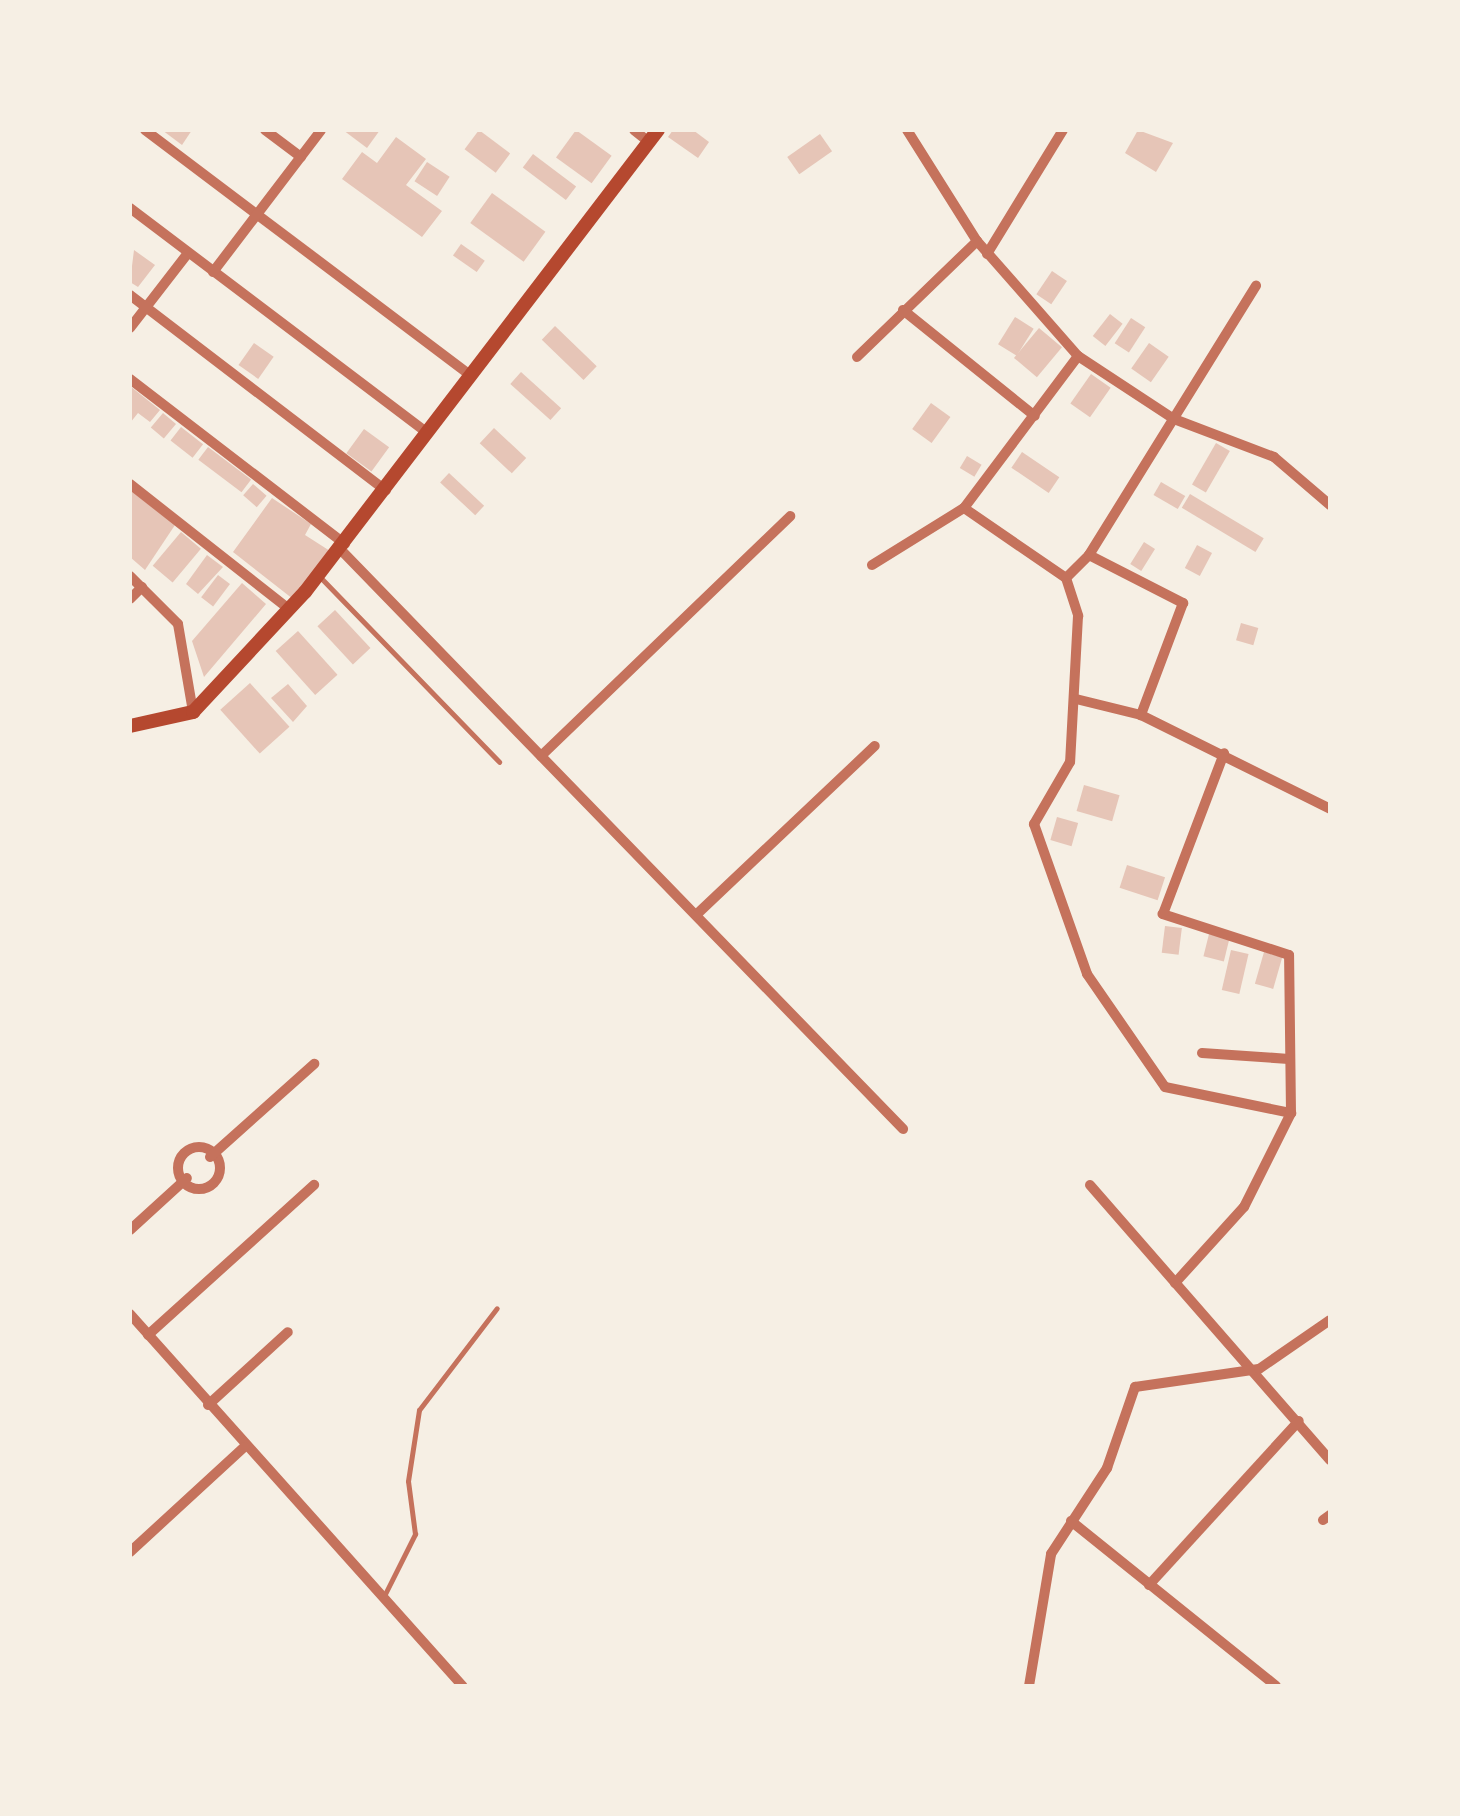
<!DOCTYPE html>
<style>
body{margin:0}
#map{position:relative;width:1460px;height:1816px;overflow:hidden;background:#f6efe4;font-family:"Alegreya Sans",sans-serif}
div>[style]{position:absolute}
.building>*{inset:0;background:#e6c5b7;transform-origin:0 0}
.service>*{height:5px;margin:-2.5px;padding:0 2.5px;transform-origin:2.5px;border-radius:2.5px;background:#c5725c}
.minor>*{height:10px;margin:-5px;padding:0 5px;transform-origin:5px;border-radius:5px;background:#c5725c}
.minor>.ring{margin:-5px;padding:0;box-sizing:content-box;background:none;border:10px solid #c5725c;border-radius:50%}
.secondary>*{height:14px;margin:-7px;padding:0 7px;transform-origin:7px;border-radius:7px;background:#b5482f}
span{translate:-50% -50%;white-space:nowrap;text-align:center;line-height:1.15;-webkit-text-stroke:10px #f6efe4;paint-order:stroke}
.frame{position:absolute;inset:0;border:132px solid #f6efe4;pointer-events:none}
</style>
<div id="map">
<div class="building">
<div style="clip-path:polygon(162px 130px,192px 130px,182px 145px)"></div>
<div style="clip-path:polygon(343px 130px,380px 130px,367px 148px)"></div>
<div style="left:479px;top:130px;width:39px;height:24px;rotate:37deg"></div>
<div style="left:576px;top:130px;width:44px;height:34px;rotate:36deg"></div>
<div style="clip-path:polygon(673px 130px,693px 130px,709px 142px,698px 158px,668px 137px)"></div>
<div style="clip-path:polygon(1138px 130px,1173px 143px,1156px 172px,1125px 153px)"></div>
<div style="left:820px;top:134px;width:21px;height:40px;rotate:55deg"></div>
<div style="clip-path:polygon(396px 137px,426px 159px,406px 185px,442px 211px,422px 237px,342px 179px,362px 152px,377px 163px)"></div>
<div style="left:533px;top:154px;width:54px;height:17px;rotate:37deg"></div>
<div style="left:427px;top:162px;width:27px;height:23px;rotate:33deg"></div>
<div style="left:492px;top:193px;width:66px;height:37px;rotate:36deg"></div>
<div style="left:461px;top:244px;width:29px;height:14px;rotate:35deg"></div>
<div style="clip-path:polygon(134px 250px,155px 265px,138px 287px,130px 282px)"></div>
<div style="left:1052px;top:271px;width:18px;height:28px;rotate:34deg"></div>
<div style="left:1110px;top:314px;width:16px;height:28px;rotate:38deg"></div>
<div style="left:1015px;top:317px;width:22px;height:32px;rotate:32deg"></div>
<div style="left:1131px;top:318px;width:17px;height:30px;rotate:33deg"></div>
<div style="left:555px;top:326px;width:58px;height:19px;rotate:44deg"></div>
<div style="left:1039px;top:328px;width:30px;height:39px;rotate:40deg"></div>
<div style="left:254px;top:343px;width:24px;height:27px;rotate:35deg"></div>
<div style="left:1149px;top:343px;width:24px;height:31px;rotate:35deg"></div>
<div style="left:521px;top:372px;width:54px;height:16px;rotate:42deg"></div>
<div style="left:1091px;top:374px;width:24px;height:36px;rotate:35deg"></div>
<div style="clip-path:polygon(130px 386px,160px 410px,150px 422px,138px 413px,130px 423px)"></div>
<div style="left:931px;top:403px;width:24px;height:32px;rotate:36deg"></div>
<div style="left:163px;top:413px;width:17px;height:19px;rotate:40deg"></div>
<div style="left:181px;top:427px;width:28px;height:17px;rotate:38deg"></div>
<div style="left:494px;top:428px;width:44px;height:21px;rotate:43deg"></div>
<div style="left:364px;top:429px;width:31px;height:30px;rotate:36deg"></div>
<div style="left:1216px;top:443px;width:16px;height:48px;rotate:30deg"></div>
<div style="left:208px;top:447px;width:54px;height:16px;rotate:37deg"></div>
<div style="left:1022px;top:452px;width:45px;height:19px;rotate:34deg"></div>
<div style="left:967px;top:456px;width:17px;height:14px;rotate:31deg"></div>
<div style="left:449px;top:473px;width:48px;height:13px;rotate:43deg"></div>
<div style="left:1161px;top:482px;width:28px;height:15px;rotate:30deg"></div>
<div style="left:253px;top:484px;width:18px;height:15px;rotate:41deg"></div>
<div style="clip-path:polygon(130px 490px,175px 525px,145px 570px,130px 557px)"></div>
<div style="left:1190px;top:494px;width:86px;height:16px;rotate:31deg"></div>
<div style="clip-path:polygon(272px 498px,311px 524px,305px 535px,330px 551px,293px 599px,233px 552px)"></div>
<div style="left:181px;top:532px;width:26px;height:44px;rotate:40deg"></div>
<div style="left:1144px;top:542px;width:13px;height:26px;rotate:32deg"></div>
<div style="left:1197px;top:545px;width:17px;height:26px;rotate:28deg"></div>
<div style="clip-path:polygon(207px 555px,223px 567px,198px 594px,186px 584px)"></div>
<div style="left:218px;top:575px;width:15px;height:28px;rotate:37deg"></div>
<div style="clip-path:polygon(242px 583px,266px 604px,204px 677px,192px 641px)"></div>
<div style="left:335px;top:610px;width:52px;height:24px;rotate:47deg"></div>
<div style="left:1241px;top:623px;width:18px;height:18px;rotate:16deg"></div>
<div style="left:298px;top:631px;width:59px;height:30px;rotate:48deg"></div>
<div style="left:250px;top:683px;width:59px;height:40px;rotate:48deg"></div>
<div style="clip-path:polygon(288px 684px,307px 706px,293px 722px,271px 698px)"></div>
<div style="left:1084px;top:785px;width:37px;height:27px;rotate:16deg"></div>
<div style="left:1057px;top:817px;width:22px;height:24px;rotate:16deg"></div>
<div style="left:1127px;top:865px;width:40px;height:24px;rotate:18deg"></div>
<div style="left:1165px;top:926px;width:17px;height:27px;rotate:7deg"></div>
<div style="left:1209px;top:934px;width:21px;height:23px;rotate:14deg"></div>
<div style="left:1231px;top:950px;width:18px;height:41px;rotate:13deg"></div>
<div style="left:1264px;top:952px;width:19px;height:33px;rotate:16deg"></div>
</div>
<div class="service">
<div style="left:321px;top:578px;width:256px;rotate:45.9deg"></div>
<div style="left:383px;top:1598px;width:72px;rotate:-63.4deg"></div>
<div style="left:415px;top:1534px;width:53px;rotate:-97.5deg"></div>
<div style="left:408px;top:1481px;width:72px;rotate:-81.2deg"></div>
<div style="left:419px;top:1410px;width:128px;rotate:-52.6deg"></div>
</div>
<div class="minor">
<div style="left:145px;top:130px;width:409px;rotate:37deg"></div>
<div style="left:265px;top:130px;width:45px;rotate:36.9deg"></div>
<div style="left:634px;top:130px;width:19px;rotate:39deg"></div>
<div style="left:907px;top:130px;width:131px;rotate:57.8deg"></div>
<div style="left:977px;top:241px;width:153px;rotate:48.7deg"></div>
<div style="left:1078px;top:356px;width:115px;rotate:33.3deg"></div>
<div style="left:1174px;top:419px;width:107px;rotate:20.8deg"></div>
<div style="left:1274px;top:457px;width:74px;rotate:40.6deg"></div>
<div style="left:130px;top:208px;width:373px;rotate:37.1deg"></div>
<div style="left:987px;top:254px;width:145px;rotate:-58.5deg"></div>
<div style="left:213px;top:272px;width:178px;rotate:-52.7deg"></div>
<div style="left:130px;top:295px;width:322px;rotate:37.4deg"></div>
<div style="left:903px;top:310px;width:169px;rotate:38.8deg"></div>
<div style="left:130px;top:328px;width:95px;rotate:-52.3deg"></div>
<div style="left:857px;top:357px;width:167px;rotate:-44deg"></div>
<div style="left:130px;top:379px;width:271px;rotate:37.5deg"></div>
<div style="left:130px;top:484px;width:202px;rotate:38.2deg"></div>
<div style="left:964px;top:508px;width:190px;rotate:-53.1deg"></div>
<div style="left:341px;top:550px;width:807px;rotate:45.85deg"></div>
<div style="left:1089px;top:555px;width:317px;rotate:-58.2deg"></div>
<div style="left:872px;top:565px;width:108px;rotate:-31.8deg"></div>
<div style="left:964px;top:508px;width:124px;rotate:34.5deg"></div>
<div style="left:1066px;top:578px;width:40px;rotate:72deg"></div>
<div style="left:1078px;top:616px;width:146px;rotate:93.1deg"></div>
<div style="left:1070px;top:762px;width:72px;rotate:120.1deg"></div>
<div style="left:1034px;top:824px;width:159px;rotate:70.5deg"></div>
<div style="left:1087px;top:974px;width:137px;rotate:55.4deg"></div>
<div style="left:1165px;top:1087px;width:129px;rotate:11.7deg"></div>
<div style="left:130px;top:576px;width:68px;rotate:45deg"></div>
<div style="left:178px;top:624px;width:89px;rotate:80.3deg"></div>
<div style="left:1066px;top:578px;width:33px;rotate:-45deg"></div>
<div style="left:1089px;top:555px;width:106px;rotate:27.1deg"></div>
<div style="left:1183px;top:603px;width:120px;rotate:110.6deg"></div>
<div style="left:130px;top:599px;width:17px;rotate:-45deg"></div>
<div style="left:1076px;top:699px;width:67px;rotate:13.8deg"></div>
<div style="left:1141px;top:715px;width:211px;rotate:26.4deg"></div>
<div style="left:541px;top:756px;width:346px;rotate:-43.9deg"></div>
<div style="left:696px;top:915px;width:246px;rotate:-43.4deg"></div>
<div style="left:1202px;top:1053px;width:87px;rotate:3.9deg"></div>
<div class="ring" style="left:178px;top:1147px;width:32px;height:32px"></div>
<div style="left:210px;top:1157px;width:140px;rotate:-41.8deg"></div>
<div style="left:1090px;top:1185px;width:365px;rotate:48.9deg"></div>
<div style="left:130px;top:1230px;width:77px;rotate:-42.4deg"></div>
<div style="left:1175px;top:1283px;width:103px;rotate:-47.8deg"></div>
<div style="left:1244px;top:1207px;width:105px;rotate:-63.4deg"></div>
<div style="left:1291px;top:1113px;width:158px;rotate:-90.7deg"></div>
<div style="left:1289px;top:955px;width:133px;rotate:-162deg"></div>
<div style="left:1163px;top:914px;width:172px;rotate:-69.2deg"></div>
<div style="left:130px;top:1314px;width:499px;rotate:48.2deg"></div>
<div style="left:148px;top:1335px;width:224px;rotate:-42.1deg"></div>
<div style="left:208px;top:1405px;width:108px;rotate:-42.4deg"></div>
<div style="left:1323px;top:1520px;width:9px;rotate:-36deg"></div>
<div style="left:1071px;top:1521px;width:263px;rotate:38.8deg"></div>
<div style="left:130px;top:1552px;width:155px;rotate:-42.6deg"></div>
<div style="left:1149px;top:1585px;width:222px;rotate:-47.6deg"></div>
<div style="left:1029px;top:1686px;width:134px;rotate:-80.5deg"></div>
<div style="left:1051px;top:1554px;width:103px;rotate:-56.9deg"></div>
<div style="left:1107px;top:1468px;width:86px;rotate:-70.9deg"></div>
<div style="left:1135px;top:1387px;width:125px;rotate:-8.3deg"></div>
<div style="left:1259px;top:1369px;width:86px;rotate:-34.6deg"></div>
</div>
<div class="secondary">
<div style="left:130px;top:726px;width:65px;rotate:-12.5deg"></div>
<div style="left:193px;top:712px;width:164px;rotate:-47deg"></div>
<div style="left:305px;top:592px;width:581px;rotate:-52.62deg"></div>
</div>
<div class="frame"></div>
</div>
